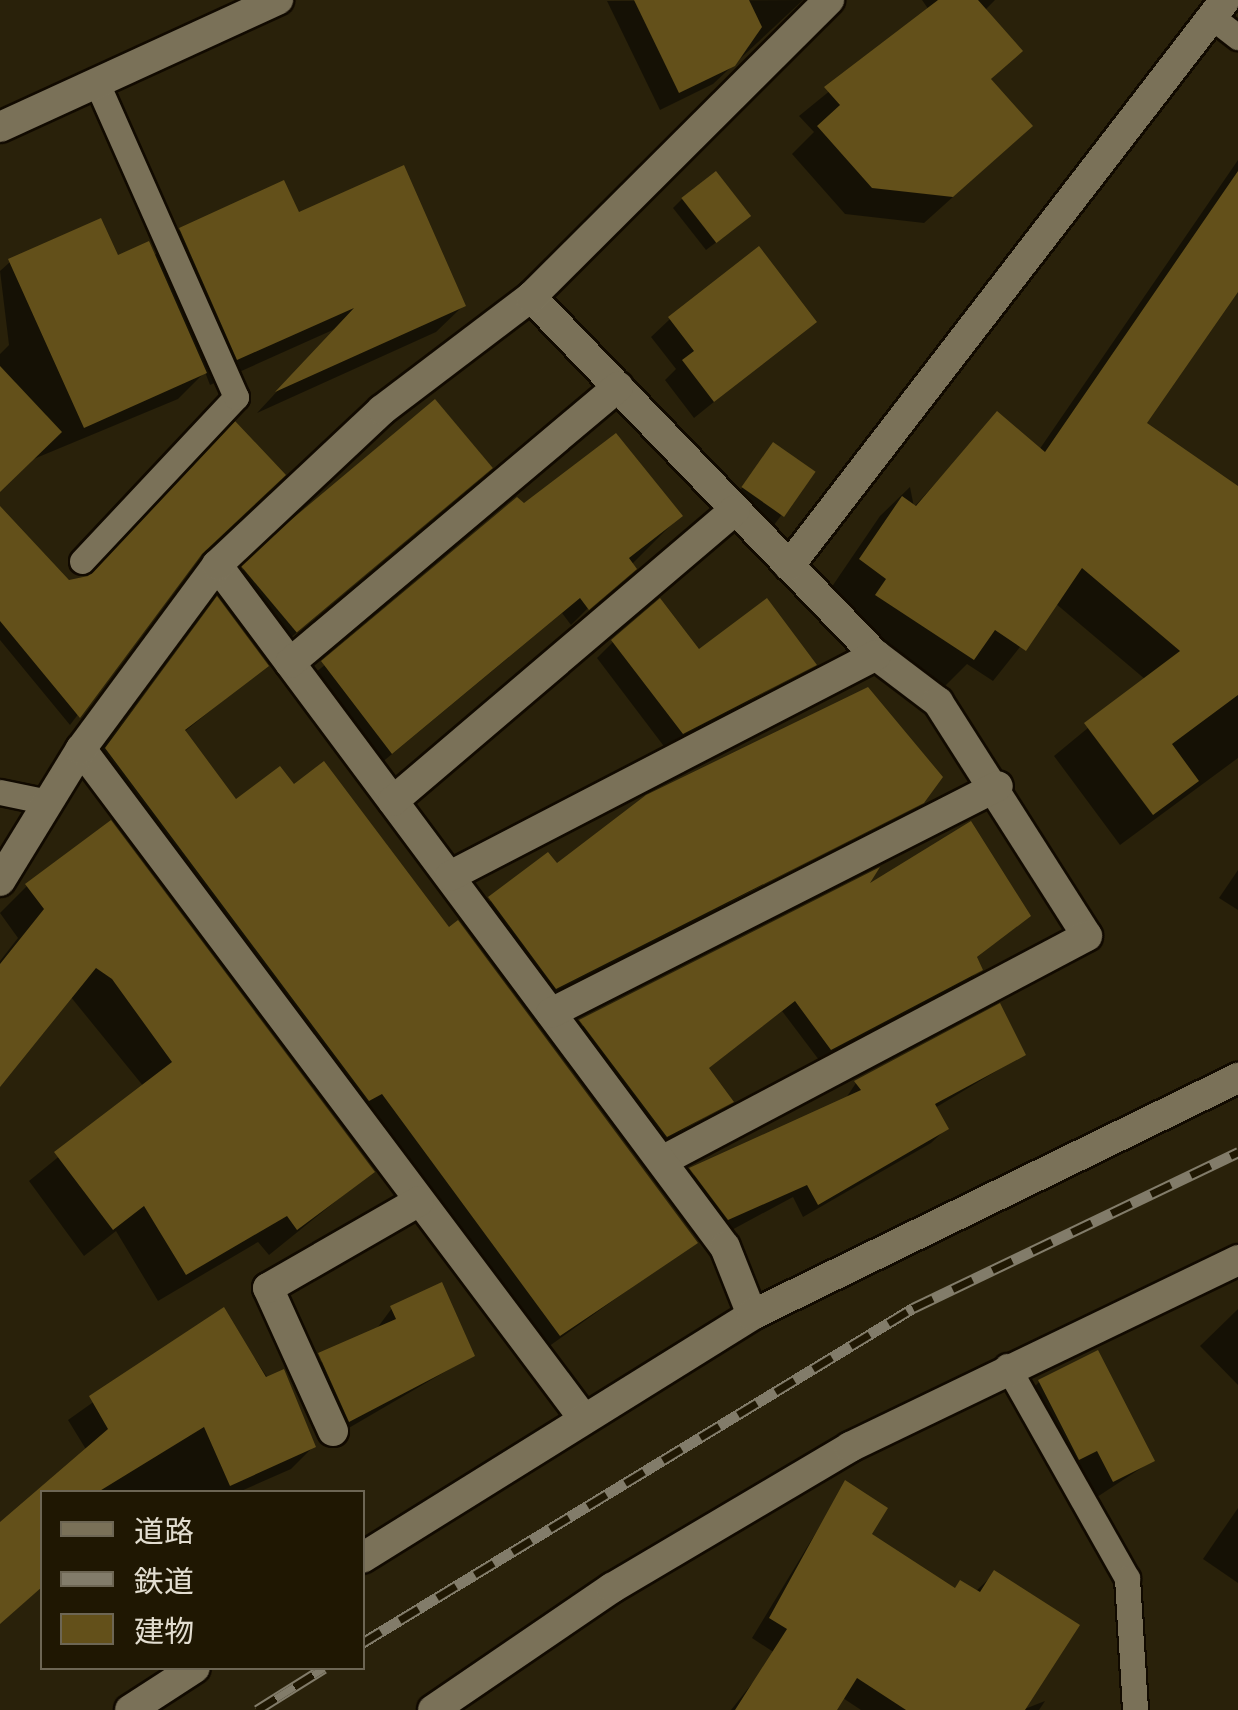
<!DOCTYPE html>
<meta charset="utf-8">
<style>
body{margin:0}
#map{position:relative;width:1238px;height:1710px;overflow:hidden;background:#29210a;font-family:"Public Sans","Noto Sans JP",sans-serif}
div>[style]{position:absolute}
.shadow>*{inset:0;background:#0007}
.building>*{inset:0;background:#63501a;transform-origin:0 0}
.roads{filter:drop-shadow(2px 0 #110a00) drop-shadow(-2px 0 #110a00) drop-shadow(0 2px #110a00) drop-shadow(0 -2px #110a00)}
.lane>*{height:25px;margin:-12.5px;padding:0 12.5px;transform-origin:12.5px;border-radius:12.5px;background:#7a7158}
.street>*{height:30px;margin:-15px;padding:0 15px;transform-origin:15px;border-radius:15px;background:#7a7158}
.secondary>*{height:30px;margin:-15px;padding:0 15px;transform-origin:15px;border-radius:15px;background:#7a7158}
.rail>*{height:11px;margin-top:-5.5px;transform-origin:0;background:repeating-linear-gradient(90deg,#1f1702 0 22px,#827c6a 0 44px);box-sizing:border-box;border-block:2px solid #827c6a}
span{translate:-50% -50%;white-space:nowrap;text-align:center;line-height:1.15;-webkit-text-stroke:9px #1f1702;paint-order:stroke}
.legend{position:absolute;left:40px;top:1490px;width:325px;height:180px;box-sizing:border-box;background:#1f1702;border:2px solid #6d6654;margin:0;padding:12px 18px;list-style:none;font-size:30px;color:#e2ddd0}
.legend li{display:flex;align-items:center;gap:20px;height:50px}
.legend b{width:50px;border:2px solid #6d6654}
</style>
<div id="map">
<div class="shadow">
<div style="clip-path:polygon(803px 0,713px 84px,660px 110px,607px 1px)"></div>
<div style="clip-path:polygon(922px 0,995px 0,984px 11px,1020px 51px,989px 81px,1003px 152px,924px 223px,845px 214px,792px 154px,814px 132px,799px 116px,929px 10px)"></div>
<div style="clip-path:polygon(1238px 160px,1238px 287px,1144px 424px,1238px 489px,1238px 758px,1120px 845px,1054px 756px,1146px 680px,1055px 603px,993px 681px,967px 664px,941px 690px,845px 627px,857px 611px,829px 591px,880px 516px,910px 487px,914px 507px,998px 414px,1039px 450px)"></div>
<div style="clip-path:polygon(682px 199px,739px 225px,706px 250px,673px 208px)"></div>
<div style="clip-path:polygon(298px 215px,463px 306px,436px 332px,257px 413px,335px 329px,210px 385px,205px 372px,178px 399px,0 473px,0 354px,9px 345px,0 271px,10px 262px,153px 257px,180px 230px)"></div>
<div style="clip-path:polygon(670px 319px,814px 321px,694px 418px,665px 380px,676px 369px,651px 337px)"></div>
<div style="clip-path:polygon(765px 455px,813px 473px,774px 525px,735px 498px)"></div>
<div style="clip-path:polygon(473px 484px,275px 651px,227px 586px,244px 569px)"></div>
<div style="clip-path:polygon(524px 506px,680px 516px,571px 625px,562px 613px,374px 769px,306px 680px)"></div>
<div style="clip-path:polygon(0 510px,68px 583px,199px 554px,70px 725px,0 640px)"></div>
<div style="clip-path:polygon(217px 600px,266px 666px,184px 732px,236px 803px,449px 930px,695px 1242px,541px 1352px,89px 767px)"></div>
<div style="clip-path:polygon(613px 642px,699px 653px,813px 664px,666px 749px,597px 658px)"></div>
<div style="clip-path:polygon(922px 801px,542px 1001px,476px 913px,548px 855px,556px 867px)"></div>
<div style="clip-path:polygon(1238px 870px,1238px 910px,1219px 898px)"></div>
<div style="clip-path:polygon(27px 886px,372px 1172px,269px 1255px,258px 1242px,158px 1301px,116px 1231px,84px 1256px,29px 1181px,144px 1087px,70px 996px,0 1083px,0 961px,18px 938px,0 913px)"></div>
<div style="clip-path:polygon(861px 891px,1028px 915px,975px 959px,980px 969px,968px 981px,819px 1060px,782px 1011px,707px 1069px,731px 1101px,654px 1147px,569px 1033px)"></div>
<div style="clip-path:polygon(1023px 1055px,935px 1108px,946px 1129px,931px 1143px,803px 1217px,793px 1197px,728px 1232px,677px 1184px,844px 1101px,856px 1083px)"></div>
<div style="clip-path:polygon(392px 1308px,472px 1356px,330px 1439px,301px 1374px,375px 1331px)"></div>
<div style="clip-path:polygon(1238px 1309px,1238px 1385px,1200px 1346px)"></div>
<div style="clip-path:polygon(223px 1310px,313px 1447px,291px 1469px,239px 1492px,42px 1492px,42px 1587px,0 1623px,0 1526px,87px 1451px,68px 1420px)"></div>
<div style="clip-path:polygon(1039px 1382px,1152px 1461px,1094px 1499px,1021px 1401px)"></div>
<div style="clip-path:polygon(846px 1483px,868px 1534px,954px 1590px,975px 1592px,995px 1573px,1022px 1710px,861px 1710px,752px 1638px)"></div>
<div style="clip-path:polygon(1238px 1508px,1238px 1583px,1203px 1559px)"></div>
<div style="clip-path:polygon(762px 1671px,803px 1710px,731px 1710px)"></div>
<div style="clip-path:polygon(1045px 1701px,1039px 1710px,1022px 1710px)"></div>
</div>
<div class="building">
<div style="clip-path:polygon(634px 0,749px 0,762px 27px,735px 66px,679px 93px)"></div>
<div style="clip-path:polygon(938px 0,978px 0,1023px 51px,991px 79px,1033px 126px,953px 197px,872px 188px,817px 126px,840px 105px,824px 87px)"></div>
<div style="clip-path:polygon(404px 165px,466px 306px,275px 392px,354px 308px,237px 360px,179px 228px,284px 180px,299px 212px)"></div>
<div style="left:716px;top:171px;width:57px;height:44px;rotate:52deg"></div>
<div style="clip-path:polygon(1238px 171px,1238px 292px,1147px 423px,1238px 486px,1238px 695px,1172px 744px,1199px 781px,1153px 815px,1084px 723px,1180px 651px,1082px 568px,1026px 651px,995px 630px,974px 660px,875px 595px,886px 579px,859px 559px,902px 496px,916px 506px,997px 411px,1045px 452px)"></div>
<div style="clip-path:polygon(101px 218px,118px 255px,149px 241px,207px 373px,84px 428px,8px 259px)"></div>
<div style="clip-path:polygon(759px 246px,817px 322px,714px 402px,682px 360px,694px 351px,668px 317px)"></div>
<div style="clip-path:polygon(0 366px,62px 432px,0 492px)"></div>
<div style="left:435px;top:399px;width:90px;height:256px;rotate:50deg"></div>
<div style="clip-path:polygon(235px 421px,286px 475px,202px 554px,80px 718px,0 621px,0 506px,69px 580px,88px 576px)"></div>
<div style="clip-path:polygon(616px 433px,683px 516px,629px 558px,637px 569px,589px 610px,580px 598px,392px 754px,321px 661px,517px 497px,524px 503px)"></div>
<div style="left:773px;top:442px;width:52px;height:55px;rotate:35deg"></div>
<div style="clip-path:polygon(217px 596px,269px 666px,185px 730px,236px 799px,280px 766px,294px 784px,324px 761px,449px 927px,458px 920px,698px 1243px,560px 1336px,382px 1094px,369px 1101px,105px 748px)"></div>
<div style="clip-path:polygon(660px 598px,699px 649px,767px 598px,817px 665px,683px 734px,611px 640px)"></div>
<div style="clip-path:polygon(868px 687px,943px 777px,924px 803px,556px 989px,488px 897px,548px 852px,557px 863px,646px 795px)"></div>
<div style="clip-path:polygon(111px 820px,375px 1172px,297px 1230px,287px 1216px,186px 1275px,144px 1206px,113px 1230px,54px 1152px,172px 1062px,112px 979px,96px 968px,0 1087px,0 964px,44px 909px,25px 884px)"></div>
<div style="clip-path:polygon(971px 821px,1031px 916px,977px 957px,983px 970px,831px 1050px,795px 1001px,709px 1068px,734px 1102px,667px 1137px,579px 1020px,880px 867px,870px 883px)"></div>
<div style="clip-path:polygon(1000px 1003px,1026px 1055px,935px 1104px,949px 1129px,818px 1205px,807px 1185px,728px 1220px,689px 1168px,861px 1090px,854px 1081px)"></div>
<div style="clip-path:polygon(442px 1282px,475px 1356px,349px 1422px,318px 1353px,396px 1319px,390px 1306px)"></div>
<div style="clip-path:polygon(224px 1307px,266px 1377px,284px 1369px,316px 1447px,230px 1486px,204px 1427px,98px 1492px,42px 1492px,42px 1587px,0 1624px,0 1522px,108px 1429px,89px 1396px)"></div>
<div style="clip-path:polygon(1098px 1350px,1155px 1461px,1113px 1482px,1097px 1451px,1079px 1460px,1038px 1380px)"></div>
<div style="clip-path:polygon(845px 1480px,888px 1508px,872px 1534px,955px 1588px,960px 1580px,980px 1592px,994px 1570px,1080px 1625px,1025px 1710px,906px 1710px,857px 1678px,837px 1710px,735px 1710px,787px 1629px,769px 1618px)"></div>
</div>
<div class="roads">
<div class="lane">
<div style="left:1212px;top:17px;width:33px;rotate:38deg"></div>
<div style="left:82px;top:561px;width:225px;rotate:-46.8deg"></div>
<div style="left:236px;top:397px;width:343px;rotate:-113.9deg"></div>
<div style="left:0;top:792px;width:49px;rotate:11.8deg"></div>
<div style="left:1007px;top:1366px;width:244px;rotate:60.5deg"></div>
<div style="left:1127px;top:1578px;width:132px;rotate:86.5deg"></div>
</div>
<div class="street">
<div style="left:531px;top:297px;width:497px;rotate:46.1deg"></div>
<div style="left:876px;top:655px;width:78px;rotate:37.2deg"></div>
<div style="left:938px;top:702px;width:277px;rotate:57.5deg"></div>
<div style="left:1087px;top:936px;width:481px;rotate:152.1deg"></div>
<div style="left:217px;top:565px;width:850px;rotate:53.32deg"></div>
<div style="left:725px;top:1247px;width:73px;rotate:68.3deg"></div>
<div style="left:789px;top:566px;width:714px;rotate:-52.39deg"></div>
<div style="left:290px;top:663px;width:429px;rotate:-40.1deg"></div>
<div style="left:81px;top:749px;width:833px;rotate:53.1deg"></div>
<div style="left:393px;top:801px;width:449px;rotate:-40.4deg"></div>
<div style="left:450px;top:876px;width:480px;rotate:-27.4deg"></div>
<div style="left:0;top:881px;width:155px;rotate:-58.5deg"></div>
<div style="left:81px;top:749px;width:229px;rotate:-53.5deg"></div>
<div style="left:217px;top:565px;width:226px;rotate:-43.2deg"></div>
<div style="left:382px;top:410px;width:187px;rotate:-37.2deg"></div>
<div style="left:531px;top:297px;width:421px;rotate:-44.9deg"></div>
<div style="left:551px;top:1013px;width:501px;rotate:-26.92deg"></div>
<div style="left:333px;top:1431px;width:157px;rotate:-114.4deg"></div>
<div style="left:268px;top:1288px;width:174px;rotate:-29.9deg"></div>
<div style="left:362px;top:1558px;width:460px;rotate:-31.9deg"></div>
<div style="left:752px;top:1315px;width:541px;rotate:-26deg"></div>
<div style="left:130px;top:1710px;width:77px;rotate:-32.9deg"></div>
<div style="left:433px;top:1710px;width:217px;rotate:-34.3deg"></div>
<div style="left:612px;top:1588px;width:277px;rotate:-30.6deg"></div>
<div style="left:850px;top:1447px;width:431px;rotate:-25.7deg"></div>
</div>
<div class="secondary">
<div style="left:0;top:127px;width:306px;rotate:-24.6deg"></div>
</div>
</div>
<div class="rail">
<div style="left:362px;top:1643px;width:645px;rotate:-31.3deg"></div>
<div style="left:913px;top:1308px;width:361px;rotate:-25.6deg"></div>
<div style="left:257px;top:1710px;width:79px;rotate:-32.1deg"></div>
</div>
<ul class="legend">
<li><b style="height:12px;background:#7a7158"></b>道路</li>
<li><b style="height:12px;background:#827c6a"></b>鉄道</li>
<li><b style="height:28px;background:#63501a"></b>建物</li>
</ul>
</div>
